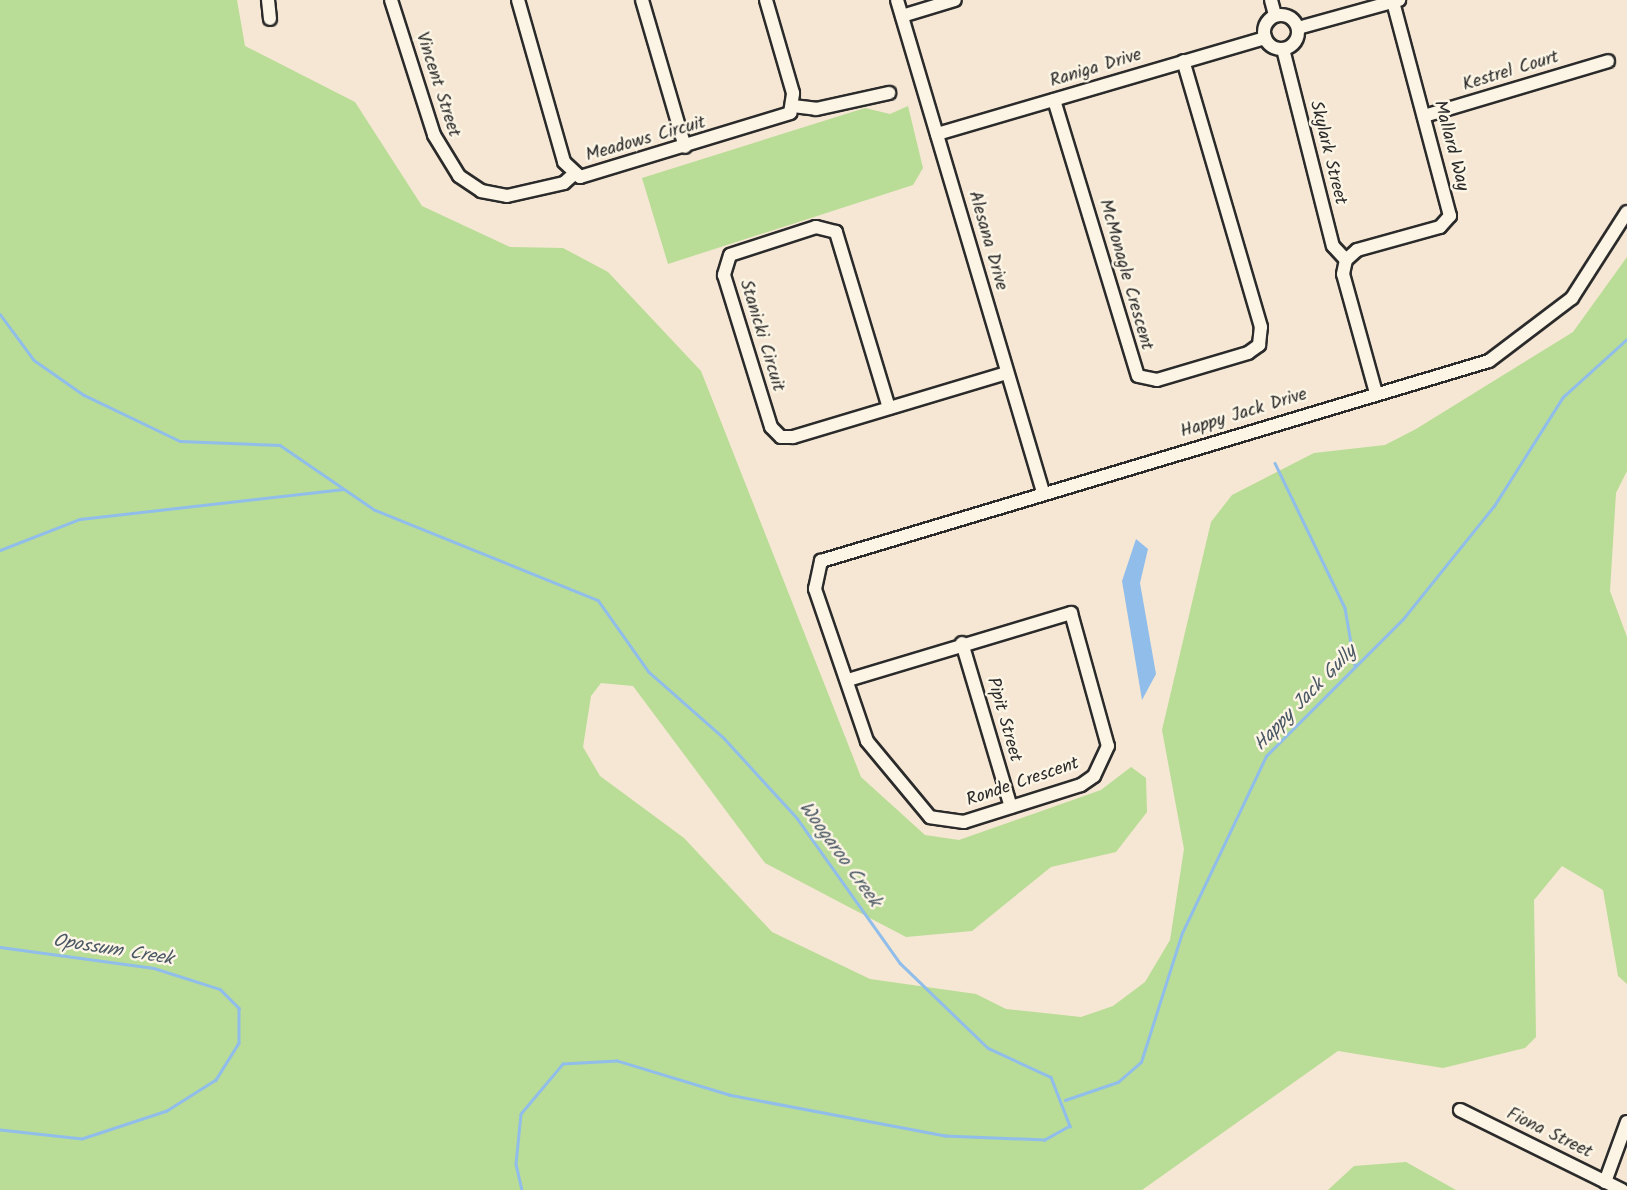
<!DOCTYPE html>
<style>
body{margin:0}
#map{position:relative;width:1627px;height:1190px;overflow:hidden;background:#f5e7d3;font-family:Kalam,sans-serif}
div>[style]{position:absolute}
.green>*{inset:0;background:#b9dc96}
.water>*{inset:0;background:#90bdea}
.stream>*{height:2.5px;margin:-1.25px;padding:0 1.25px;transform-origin:1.25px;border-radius:1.25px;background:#90bdea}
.roads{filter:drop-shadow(2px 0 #2b2b2b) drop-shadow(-2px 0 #2b2b2b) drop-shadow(0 2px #2b2b2b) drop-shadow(0 -2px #2b2b2b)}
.minor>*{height:12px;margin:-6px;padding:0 6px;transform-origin:6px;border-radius:6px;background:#fcf5e5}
.minor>.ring{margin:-6px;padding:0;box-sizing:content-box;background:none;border:12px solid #fcf5e5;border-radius:50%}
span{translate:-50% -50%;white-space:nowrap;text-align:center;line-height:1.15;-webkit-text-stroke:5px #fcf5e5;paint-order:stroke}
.street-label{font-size:18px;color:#2b2b2b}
.water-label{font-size:19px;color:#495764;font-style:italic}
</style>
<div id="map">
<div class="green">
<div style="clip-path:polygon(0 0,237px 0,245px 46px,355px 102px,422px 206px,510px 247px,563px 248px,608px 272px,701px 371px,861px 777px,925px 835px,959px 840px,1101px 790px,1131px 767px,1146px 778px,1147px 812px,1116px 852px,1051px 867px,972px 931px,906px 937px,765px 863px,633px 686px,601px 683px,591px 696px,583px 747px,600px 776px,684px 838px,772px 932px,870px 979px,976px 994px,1006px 1009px,1081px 1017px,1113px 1006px,1145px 982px,1170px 940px,1184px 849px,1162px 730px,1211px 522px,1232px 495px,1314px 453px,1385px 445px,1416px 429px,1573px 332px,1627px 257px,1627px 471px,1616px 493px,1610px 591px,1627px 637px,1627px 984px,1618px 976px,1603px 890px,1562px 866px,1534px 900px,1536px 1037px,1525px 1048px,1443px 1068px,1338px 1051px,1142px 1190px,0 1190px)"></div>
<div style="clip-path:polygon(908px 106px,923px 168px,913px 185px,668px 264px,642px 178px,865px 108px,890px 114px)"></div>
<div style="clip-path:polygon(1406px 1162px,1456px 1190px,1328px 1190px,1354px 1166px)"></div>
</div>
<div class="water">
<div style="clip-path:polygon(1136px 539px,1148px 549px,1140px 583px,1156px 674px,1142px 700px,1122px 581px)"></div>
</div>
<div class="stream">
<div style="left:0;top:314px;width:57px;rotate:53.5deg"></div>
<div style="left:34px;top:360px;width:61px;rotate:35deg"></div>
<div style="left:84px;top:395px;width:106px;rotate:25.6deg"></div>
<div style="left:180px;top:441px;width:100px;rotate:2.3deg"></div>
<div style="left:280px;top:445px;width:115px;rotate:34.4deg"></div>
<div style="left:375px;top:510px;width:240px;rotate:22deg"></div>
<div style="left:598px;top:600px;width:88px;rotate:54.7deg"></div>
<div style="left:649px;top:672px;width:100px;rotate:41.3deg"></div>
<div style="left:724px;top:738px;width:108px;rotate:47.6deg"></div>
<div style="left:797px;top:818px;width:178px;rotate:54.6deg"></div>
<div style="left:900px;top:963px;width:122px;rotate:44deg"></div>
<div style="left:988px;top:1048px;width:69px;rotate:24.7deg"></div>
<div style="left:1051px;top:1077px;width:53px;rotate:68.8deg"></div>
<div style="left:1070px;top:1126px;width:29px;rotate:151deg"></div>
<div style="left:1045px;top:1140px;width:100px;rotate:-177.7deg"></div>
<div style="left:945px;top:1136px;width:220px;rotate:-169.3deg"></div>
<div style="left:729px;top:1095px;width:117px;rotate:-163.1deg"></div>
<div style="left:617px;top:1061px;width:54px;rotate:176.8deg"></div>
<div style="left:563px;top:1064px;width:65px;rotate:130deg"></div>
<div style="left:521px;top:1114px;width:50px;rotate:95.7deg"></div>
<div style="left:516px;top:1164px;width:27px;rotate:77deg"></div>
<div style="left:1275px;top:463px;width:161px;rotate:64.2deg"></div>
<div style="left:1345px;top:608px;width:59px;rotate:80.2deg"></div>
<div style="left:0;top:550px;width:86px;rotate:-21.2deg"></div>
<div style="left:80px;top:519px;width:265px;rotate:-6.5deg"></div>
<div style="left:0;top:947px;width:155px;rotate:7.8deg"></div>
<div style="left:154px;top:968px;width:69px;rotate:17.7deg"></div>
<div style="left:220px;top:989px;width:27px;rotate:45deg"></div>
<div style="left:239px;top:1008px;width:35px;rotate:90deg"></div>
<div style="left:239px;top:1043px;width:44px;rotate:121.9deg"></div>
<div style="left:216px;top:1080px;width:58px;rotate:147.7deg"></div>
<div style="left:167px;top:1111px;width:89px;rotate:161.8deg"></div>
<div style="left:82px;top:1139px;width:82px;rotate:-173.7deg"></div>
<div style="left:1065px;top:1100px;width:56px;rotate:-18.8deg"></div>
<div style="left:1118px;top:1082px;width:30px;rotate:-41deg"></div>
<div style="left:1141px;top:1062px;width:135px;rotate:-72.4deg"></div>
<div style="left:1182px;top:933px;width:196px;rotate:-64.6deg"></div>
<div style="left:1266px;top:756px;width:194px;rotate:-45deg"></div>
<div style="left:1403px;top:619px;width:145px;rotate:-51.2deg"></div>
<div style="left:1494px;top:506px;width:129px;rotate:-57.7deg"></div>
<div style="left:1563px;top:397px;width:86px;rotate:-42.2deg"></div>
</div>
<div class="roads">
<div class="minor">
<div style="left:268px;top:0;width:19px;rotate:84deg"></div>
<div style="left:391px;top:0;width:142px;rotate:72.3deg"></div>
<div style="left:434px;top:135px;width:48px;rotate:58.6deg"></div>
<div style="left:459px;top:176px;width:27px;rotate:34deg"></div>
<div style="left:481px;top:191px;width:26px;rotate:11deg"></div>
<div style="left:507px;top:196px;width:58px;rotate:-12.8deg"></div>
<div style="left:564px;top:183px;width:13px;rotate:-42deg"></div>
<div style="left:518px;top:0;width:168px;rotate:74.1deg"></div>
<div style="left:564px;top:162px;width:22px;rotate:43deg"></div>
<div style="left:580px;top:177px;width:220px;rotate:-16.9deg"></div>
<div style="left:790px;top:113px;width:20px;rotate:-81deg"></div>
<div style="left:793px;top:93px;width:97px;rotate:-106.2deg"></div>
<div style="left:642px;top:0;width:153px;rotate:73.7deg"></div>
<div style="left:897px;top:0;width:513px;rotate:73.47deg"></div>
<div style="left:1271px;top:0;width:16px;rotate:75deg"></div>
<div class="ring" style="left:1264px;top:15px;width:22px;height:22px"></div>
<div style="left:902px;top:16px;width:55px;rotate:-16.8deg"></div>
<div style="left:1298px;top:28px;width:105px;rotate:-15.5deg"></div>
<div style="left:1283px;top:49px;width:203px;rotate:75.8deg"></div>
<div style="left:1333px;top:246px;width:19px;rotate:47deg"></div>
<div style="left:1054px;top:100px;width:288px;rotate:73.1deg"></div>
<div style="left:1138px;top:376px;width:19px;rotate:12deg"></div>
<div style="left:1157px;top:380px;width:95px;rotate:-16.5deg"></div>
<div style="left:1248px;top:353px;width:14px;rotate:-36deg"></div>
<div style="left:1259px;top:345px;width:18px;rotate:-84deg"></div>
<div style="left:1261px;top:327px;width:277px;rotate:-106.3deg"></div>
<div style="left:793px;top:106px;width:23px;rotate:7deg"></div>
<div style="left:816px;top:109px;width:75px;rotate:-12.4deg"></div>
<div style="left:1424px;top:116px;width:192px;rotate:-16.6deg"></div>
<div style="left:937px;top:134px;width:342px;rotate:-16.3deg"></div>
<div style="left:1376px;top:393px;width:123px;rotate:-105.5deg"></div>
<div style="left:1343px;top:274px;width:14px;rotate:-78deg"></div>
<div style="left:1346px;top:260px;width:15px;rotate:-42deg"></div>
<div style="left:1357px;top:250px;width:86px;rotate:-15.5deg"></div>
<div style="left:1440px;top:227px;width:15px;rotate:-48deg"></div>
<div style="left:1450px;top:216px;width:221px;rotate:-104.9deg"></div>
<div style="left:889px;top:408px;width:184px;rotate:-106.8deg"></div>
<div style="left:836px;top:232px;width:21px;rotate:-166deg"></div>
<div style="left:816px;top:227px;width:90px;rotate:162deg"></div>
<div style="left:730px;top:255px;width:21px;rotate:107deg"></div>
<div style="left:724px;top:275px;width:159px;rotate:72.8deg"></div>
<div style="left:771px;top:427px;width:14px;rotate:45deg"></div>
<div style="left:781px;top:437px;width:12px"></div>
<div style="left:793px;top:437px;width:223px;rotate:-16.7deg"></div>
<div style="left:962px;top:643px;width:171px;rotate:73.4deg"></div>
<div style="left:848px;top:680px;width:233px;rotate:-16.7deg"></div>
<div style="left:1071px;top:613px;width:138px;rotate:74.5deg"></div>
<div style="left:1108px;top:746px;width:33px;rotate:115deg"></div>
<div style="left:1094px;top:776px;width:16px;rotate:145deg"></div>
<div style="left:1081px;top:785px;width:123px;rotate:162.5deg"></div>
<div style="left:964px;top:822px;width:34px;rotate:-172deg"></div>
<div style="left:930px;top:817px;width:99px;rotate:-129.7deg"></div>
<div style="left:867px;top:741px;width:161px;rotate:-108.9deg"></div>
<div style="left:815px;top:589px;width:29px;rotate:-78deg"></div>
<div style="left:821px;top:561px;width:697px;rotate:-16.67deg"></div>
<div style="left:1489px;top:361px;width:104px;rotate:-37.2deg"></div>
<div style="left:1572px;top:298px;width:102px;rotate:-57.4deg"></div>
<div style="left:1460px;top:1110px;width:181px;rotate:26.3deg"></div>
<div style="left:1605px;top:1182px;width:64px;rotate:-69.9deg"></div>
</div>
</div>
<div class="street-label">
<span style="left:1096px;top:69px;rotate:-17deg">Raniga Drive</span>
<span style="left:1511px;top:72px;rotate:-17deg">Kestrel Court</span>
<span style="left:437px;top:85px;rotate:72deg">Vincent Street</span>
<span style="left:646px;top:140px;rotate:-16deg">Meadows Circuit</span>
<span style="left:1450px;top:146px;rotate:75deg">Mallard Way</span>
<span style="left:1327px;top:153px;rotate:76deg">Skylark Street</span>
<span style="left:987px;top:241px;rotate:74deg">Alesana Drive</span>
<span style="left:1125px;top:275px;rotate:74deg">McMonagle Crescent</span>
<span style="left:761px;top:336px;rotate:73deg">Stanicki Circuit</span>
<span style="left:1244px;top:414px;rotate:-17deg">Happy Jack Drive</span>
<span style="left:1003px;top:720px;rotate:74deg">Pipit Street</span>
<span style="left:1023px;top:783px;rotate:-19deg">Ronde Crescent</span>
<span style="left:1549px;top:1134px;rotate:26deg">Fiona Street</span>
</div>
<div class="water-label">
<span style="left:1306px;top:699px;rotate:-46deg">Happy Jack Gully</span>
<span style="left:839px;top:855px;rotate:54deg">Woogaroo Creek</span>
<span style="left:113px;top:951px;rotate:9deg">Opossum Creek</span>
</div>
</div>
